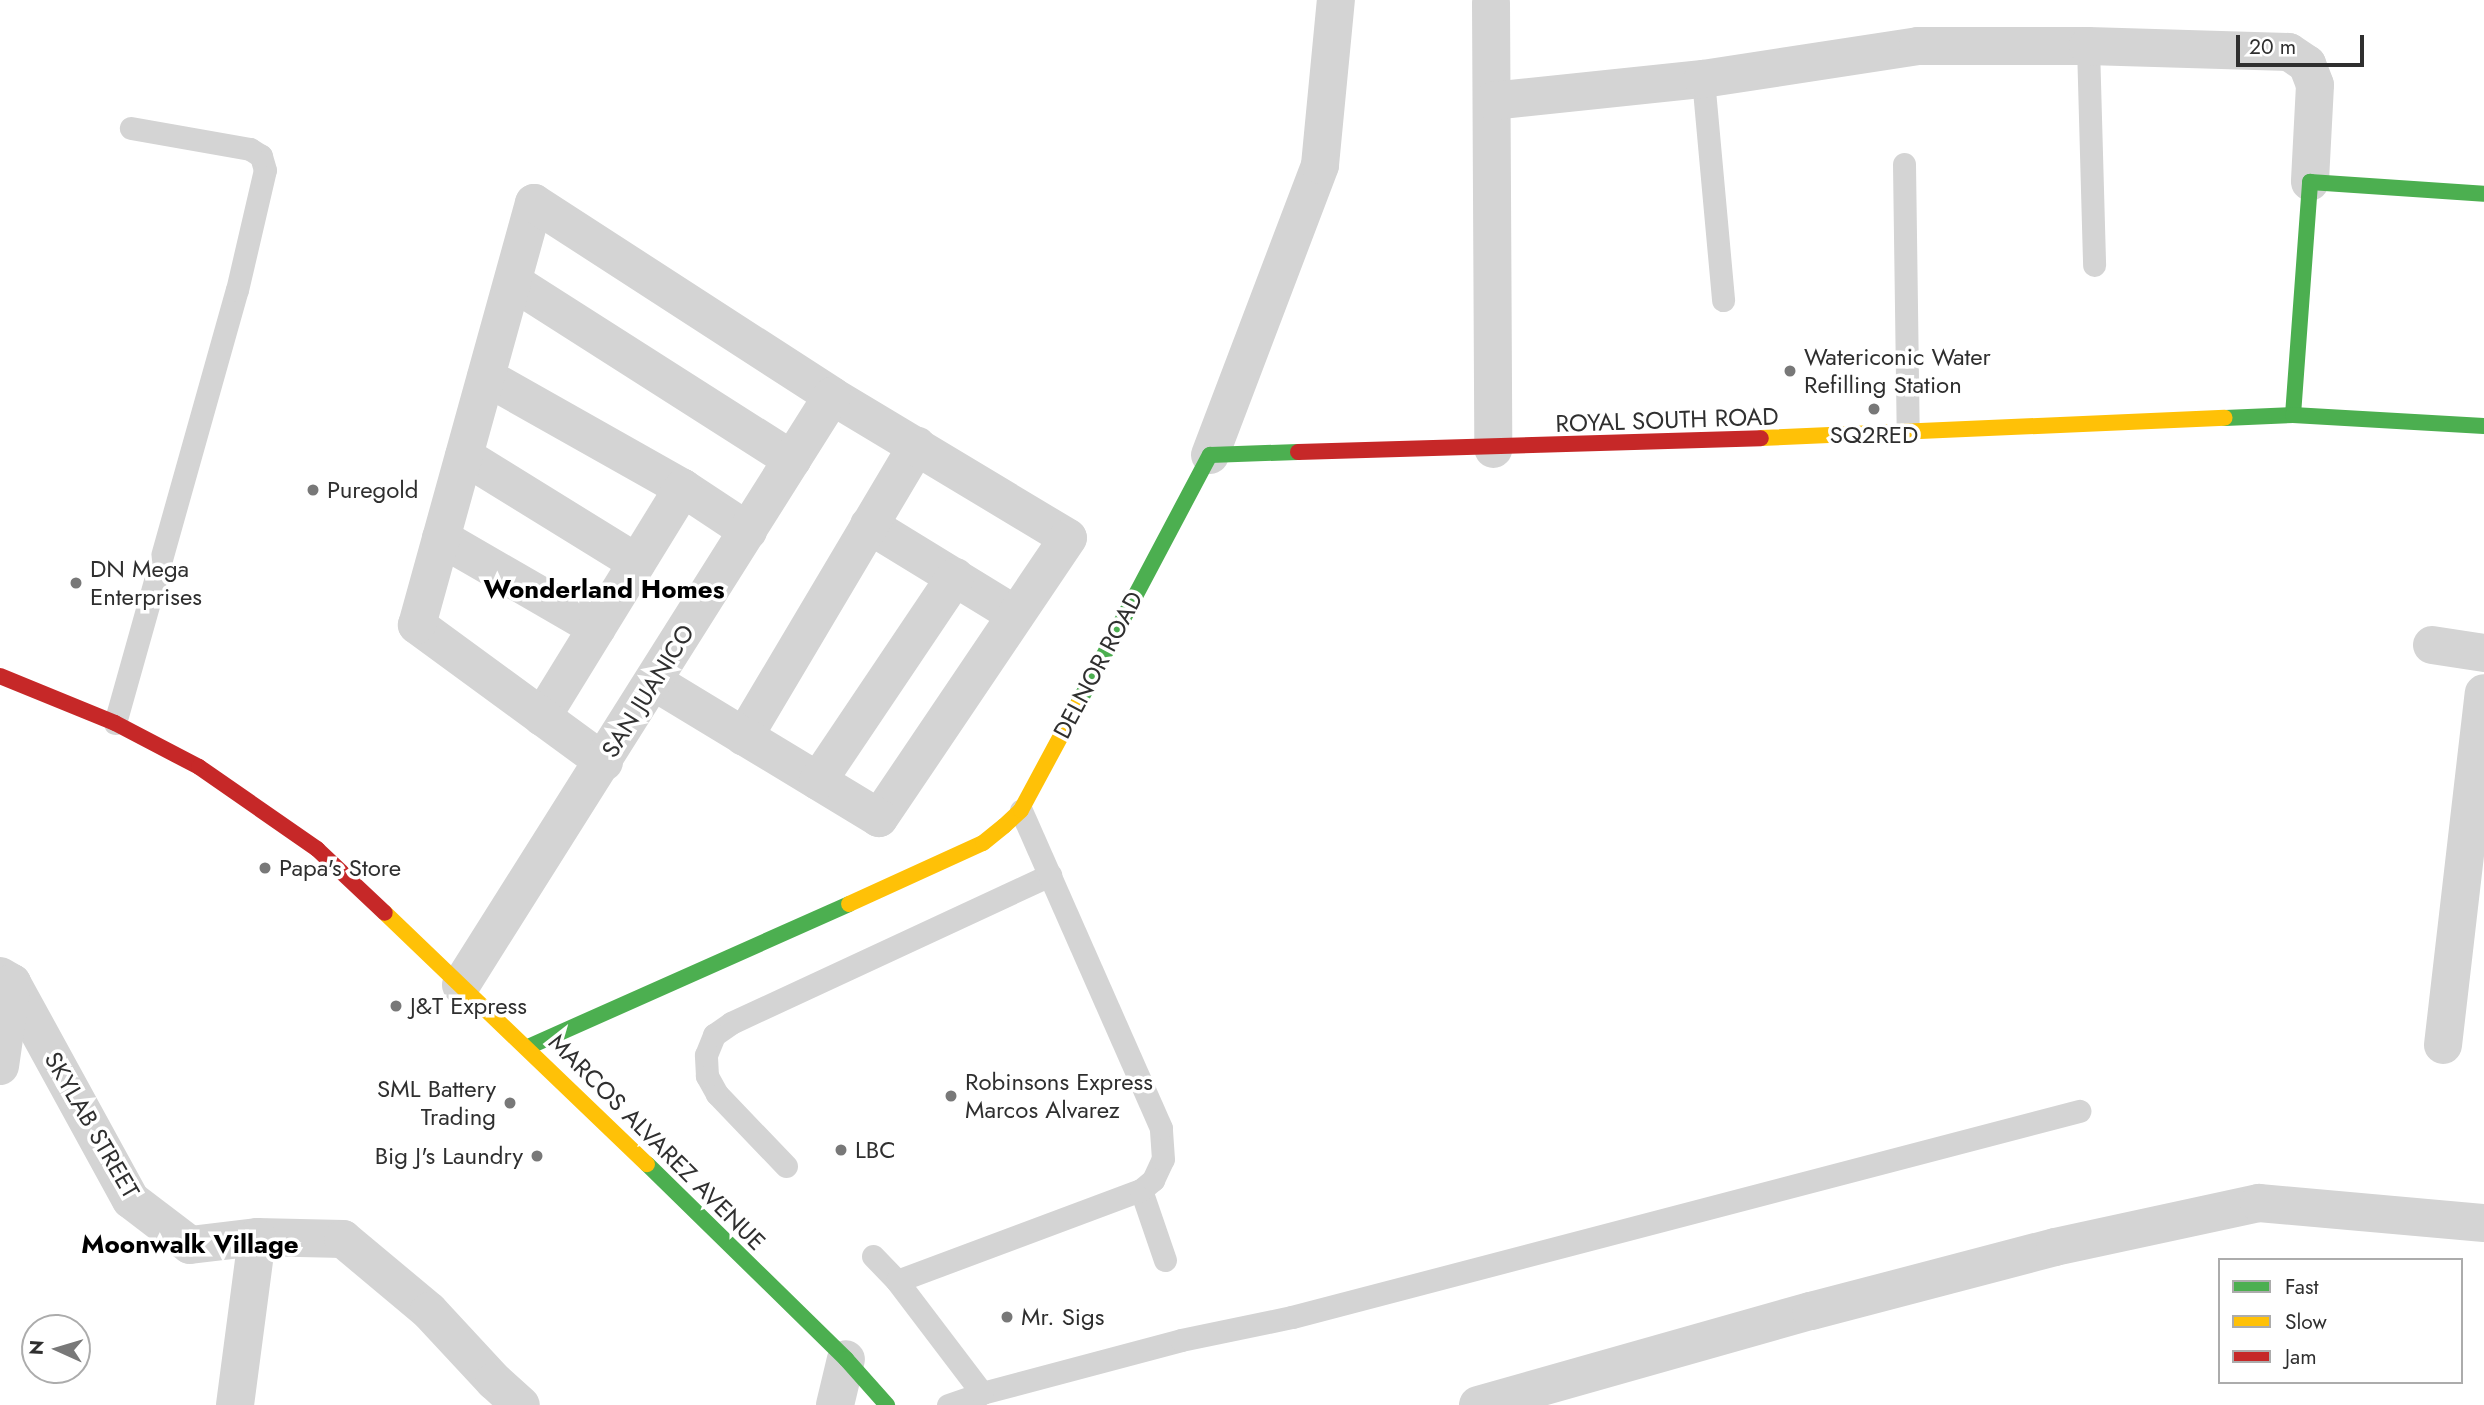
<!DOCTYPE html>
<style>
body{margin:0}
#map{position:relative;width:2484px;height:1405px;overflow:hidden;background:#fff;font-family:Jost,sans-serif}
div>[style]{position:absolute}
.lane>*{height:23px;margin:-11.5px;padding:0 11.5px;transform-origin:11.5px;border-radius:11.5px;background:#d4d4d4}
.street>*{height:38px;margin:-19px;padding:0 19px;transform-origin:19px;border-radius:19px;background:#d4d4d4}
.fast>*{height:16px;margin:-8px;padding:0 8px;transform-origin:8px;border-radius:8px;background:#4caf50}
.slow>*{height:16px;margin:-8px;padding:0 8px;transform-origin:8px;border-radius:8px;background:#ffc107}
.jam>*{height:16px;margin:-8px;padding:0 8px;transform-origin:8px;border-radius:8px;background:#c62828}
.dots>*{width:19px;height:19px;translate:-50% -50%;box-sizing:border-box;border:4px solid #fff;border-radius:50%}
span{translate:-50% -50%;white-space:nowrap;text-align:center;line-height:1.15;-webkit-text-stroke:7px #fff;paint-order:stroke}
.poi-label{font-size:24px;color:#2f2f2f}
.left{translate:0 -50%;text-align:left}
.right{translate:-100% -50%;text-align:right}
.street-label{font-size:24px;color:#2f2f2f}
.neighbourhood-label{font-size:26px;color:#000;font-weight:700}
.legend{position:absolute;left:2218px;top:1258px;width:245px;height:126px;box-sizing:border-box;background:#fff;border:2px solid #acacac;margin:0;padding:9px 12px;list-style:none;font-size:21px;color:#2f2f2f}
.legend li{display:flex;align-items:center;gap:14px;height:35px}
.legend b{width:35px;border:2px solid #acacac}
.north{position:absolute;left:21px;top:1314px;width:70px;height:70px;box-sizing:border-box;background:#fff;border:2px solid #acacac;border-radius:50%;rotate:274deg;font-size:19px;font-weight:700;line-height:28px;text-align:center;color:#2f2f2f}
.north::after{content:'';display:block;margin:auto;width:24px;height:32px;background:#787878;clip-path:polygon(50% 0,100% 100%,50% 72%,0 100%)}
.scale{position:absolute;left:2236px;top:35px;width:128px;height:32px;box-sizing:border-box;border:4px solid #2f2f2f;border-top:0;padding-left:9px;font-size:21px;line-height:24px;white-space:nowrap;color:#2f2f2f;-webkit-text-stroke:5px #fff;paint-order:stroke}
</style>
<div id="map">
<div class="lane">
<div style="left:2088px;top:46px;width:219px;rotate:88.4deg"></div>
<div style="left:1703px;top:79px;width:222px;rotate:84.8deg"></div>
<div style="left:1904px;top:164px;width:270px;rotate:89.2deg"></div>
<div style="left:115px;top:723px;width:450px;rotate:-74.3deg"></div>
<div style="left:237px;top:290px;width:123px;rotate:-76.9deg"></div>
<div style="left:265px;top:170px;width:15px;rotate:-106deg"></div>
<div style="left:261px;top:156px;width:13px;rotate:-148deg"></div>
<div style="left:250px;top:149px;width:121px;rotate:-170deg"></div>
<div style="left:786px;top:1166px;width:100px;rotate:-133.8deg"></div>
<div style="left:717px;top:1094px;width:21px;rotate:-119deg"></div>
<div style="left:707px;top:1076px;width:21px;rotate:-93deg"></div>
<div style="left:706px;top:1055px;width:22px;rotate:-68deg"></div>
<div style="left:714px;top:1035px;width:21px;rotate:-35deg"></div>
<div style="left:731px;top:1023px;width:352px;rotate:-24.9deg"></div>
<div style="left:1141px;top:1190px;width:74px;rotate:71.1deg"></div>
<div style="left:873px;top:1256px;width:35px;rotate:46deg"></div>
<div style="left:982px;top:1393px;width:206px;rotate:-14.9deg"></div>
<div style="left:1181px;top:1340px;width:113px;rotate:-11.7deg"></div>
<div style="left:1292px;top:1317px;width:814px;rotate:-14.67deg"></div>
<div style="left:948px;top:1405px;width:36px;rotate:-19deg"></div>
<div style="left:982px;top:1393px;width:141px;rotate:-127.2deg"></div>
<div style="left:897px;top:1281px;width:260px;rotate:-20.5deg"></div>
<div style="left:1141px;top:1190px;width:16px;rotate:-40deg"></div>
<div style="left:1153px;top:1180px;width:23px;rotate:-65deg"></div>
<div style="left:1163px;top:1159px;width:31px;rotate:-94deg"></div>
<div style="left:1161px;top:1128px;width:347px;rotate:-113.8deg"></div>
</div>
<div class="street">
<div style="left:1491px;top:3px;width:446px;rotate:89.7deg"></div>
<div style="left:1492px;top:101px;width:212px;rotate:-6deg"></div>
<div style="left:1703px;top:79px;width:218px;rotate:-8.7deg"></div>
<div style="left:1918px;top:46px;width:170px"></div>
<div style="left:2088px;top:46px;width:201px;rotate:1.7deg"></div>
<div style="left:2289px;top:52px;width:22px;rotate:34deg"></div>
<div style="left:2307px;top:64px;width:22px;rotate:69deg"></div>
<div style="left:2315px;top:85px;width:97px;rotate:93deg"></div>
<div style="left:513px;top:282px;width:331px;rotate:32.5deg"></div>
<div style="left:486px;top:377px;width:226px;rotate:29.4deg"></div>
<div style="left:683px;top:488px;width:78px;rotate:33.5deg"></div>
<div style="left:1210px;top:455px;width:310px;rotate:-69.2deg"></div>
<div style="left:1320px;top:165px;width:166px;rotate:-84.5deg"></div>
<div style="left:464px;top:456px;width:203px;rotate:31.7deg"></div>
<div style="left:869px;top:525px;width:172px;rotate:31.5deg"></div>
<div style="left:441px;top:538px;width:180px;rotate:30deg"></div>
<div style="left:2432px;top:645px;width:53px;rotate:8.7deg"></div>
<div style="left:542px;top:717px;width:269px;rotate:-58.4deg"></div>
<div style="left:744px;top:737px;width:339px;rotate:-59.3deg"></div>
<div style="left:604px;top:762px;width:232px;rotate:-143.8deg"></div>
<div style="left:417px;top:625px;width:438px;rotate:-74.5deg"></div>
<div style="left:534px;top:203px;width:355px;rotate:32.9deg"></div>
<div style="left:832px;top:396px;width:275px;rotate:31deg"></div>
<div style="left:1068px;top:538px;width:338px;rotate:124deg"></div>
<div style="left:879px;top:818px;width:263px;rotate:-148.8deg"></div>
<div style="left:818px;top:781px;width:246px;rotate:-56.1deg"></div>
<div style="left:0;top:976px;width:14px;rotate:30deg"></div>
<div style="left:12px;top:983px;width:247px;rotate:61.3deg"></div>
<div style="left:131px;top:1200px;width:74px;rotate:37.3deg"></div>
<div style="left:190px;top:1245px;width:67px;rotate:-6.8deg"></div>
<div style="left:257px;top:1237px;width:86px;rotate:1.3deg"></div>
<div style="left:343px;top:1239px;width:112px;rotate:39.9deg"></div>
<div style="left:429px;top:1311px;width:96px;rotate:47.1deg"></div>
<div style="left:494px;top:1381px;width:36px;rotate:42deg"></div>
<div style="left:461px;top:985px;width:696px;rotate:-57.79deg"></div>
<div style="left:2443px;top:1045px;width:354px;rotate:-83.4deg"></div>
<div style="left:0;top:1066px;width:84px;rotate:-81.8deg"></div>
<div style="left:235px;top:1405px;width:169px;rotate:-82.5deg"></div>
<div style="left:835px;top:1405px;width:47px;rotate:-76.6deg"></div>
<div style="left:1478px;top:1405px;width:346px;rotate:-15.8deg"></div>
<div style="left:1811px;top:1311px;width:252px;rotate:-14.7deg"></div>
<div style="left:2055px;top:1247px;width:209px;rotate:-12.2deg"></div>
<div style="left:2259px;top:1203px;width:226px;rotate:5.1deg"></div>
</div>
<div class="fast">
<div style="left:2293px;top:415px;width:234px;rotate:-85.8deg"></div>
<div style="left:2310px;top:182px;width:174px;rotate:3.9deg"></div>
<div style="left:2225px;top:418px;width:68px;rotate:-2.5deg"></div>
<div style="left:2293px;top:415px;width:191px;rotate:3.3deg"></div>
<div style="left:1078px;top:704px;width:282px;rotate:-62.1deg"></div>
<div style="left:1210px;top:455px;width:88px;rotate:-2deg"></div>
<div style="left:528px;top:1047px;width:351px;rotate:-24deg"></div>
<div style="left:647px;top:1164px;width:279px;rotate:44.4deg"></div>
<div style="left:846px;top:1359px;width:62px;rotate:48.3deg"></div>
</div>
<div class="slow">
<div style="left:1761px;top:438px;width:464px;rotate:-2.5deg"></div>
<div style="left:849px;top:904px;width:147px;rotate:-24.5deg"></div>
<div style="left:983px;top:843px;width:27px;rotate:-39deg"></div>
<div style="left:1004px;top:826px;width:23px;rotate:-43deg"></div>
<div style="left:1021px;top:810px;width:120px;rotate:-61.7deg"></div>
<div style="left:385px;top:913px;width:363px;rotate:43.8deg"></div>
</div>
<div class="jam">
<div style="left:1298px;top:452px;width:463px;rotate:-1.7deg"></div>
<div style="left:0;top:676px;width:124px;rotate:22.2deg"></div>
<div style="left:115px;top:723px;width:95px;rotate:27.6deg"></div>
<div style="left:199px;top:767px;width:144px;rotate:34.8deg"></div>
<div style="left:317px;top:849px;width:93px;rotate:43.3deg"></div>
</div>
<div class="dots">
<div style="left:1790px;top:371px;background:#787878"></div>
<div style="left:1874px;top:409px;background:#787878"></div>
<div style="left:313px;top:490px;background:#787878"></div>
<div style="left:76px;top:583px;background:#787878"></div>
<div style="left:265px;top:868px;background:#787878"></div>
<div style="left:396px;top:1006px;background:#787878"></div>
<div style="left:951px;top:1096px;background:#787878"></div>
<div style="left:510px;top:1103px;background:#787878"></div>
<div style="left:841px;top:1150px;background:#787878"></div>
<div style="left:537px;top:1156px;background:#787878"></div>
<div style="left:1007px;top:1317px;background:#787878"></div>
</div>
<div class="poi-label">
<span class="left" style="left:1804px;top:371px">Watericonic Water<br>Refilling Station</span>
<span style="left:1874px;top:435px">SQ2RED</span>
<span class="left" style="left:327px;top:490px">Puregold</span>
<span class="left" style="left:90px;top:583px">DN Mega<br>Enterprises</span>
<span class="left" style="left:279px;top:868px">Papa's Store</span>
<span class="left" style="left:410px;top:1006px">J&amp;T Express</span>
<span class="left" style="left:965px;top:1096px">Robinsons Express<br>Marcos Alvarez</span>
<span class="right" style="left:496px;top:1103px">SML Battery<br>Trading</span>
<span class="left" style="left:855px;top:1150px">LBC</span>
<span class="right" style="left:523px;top:1156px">Big J's Laundry</span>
<span class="left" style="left:1021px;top:1317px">Mr. Sigs</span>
</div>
<div class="street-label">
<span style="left:1667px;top:420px;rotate:-2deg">ROYAL SOUTH ROAD</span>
<span style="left:1098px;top:665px;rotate:-62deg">DELNOR ROAD</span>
<span style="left:648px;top:691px;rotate:-58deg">SAN JUANICO</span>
<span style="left:92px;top:1125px;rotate:60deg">SKYLAB STREET</span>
<span style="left:657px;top:1142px;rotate:45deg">MARCOS ALVAREZ AVENUE</span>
</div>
<div class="neighbourhood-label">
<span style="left:604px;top:590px">Wonderland Homes</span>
<span style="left:190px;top:1245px">Moonwalk Village</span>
</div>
<ul class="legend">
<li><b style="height:9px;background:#4caf50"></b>Fast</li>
<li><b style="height:9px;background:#ffc107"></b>Slow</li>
<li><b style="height:9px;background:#c62828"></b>Jam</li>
</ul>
<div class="north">N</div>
<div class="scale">20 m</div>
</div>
